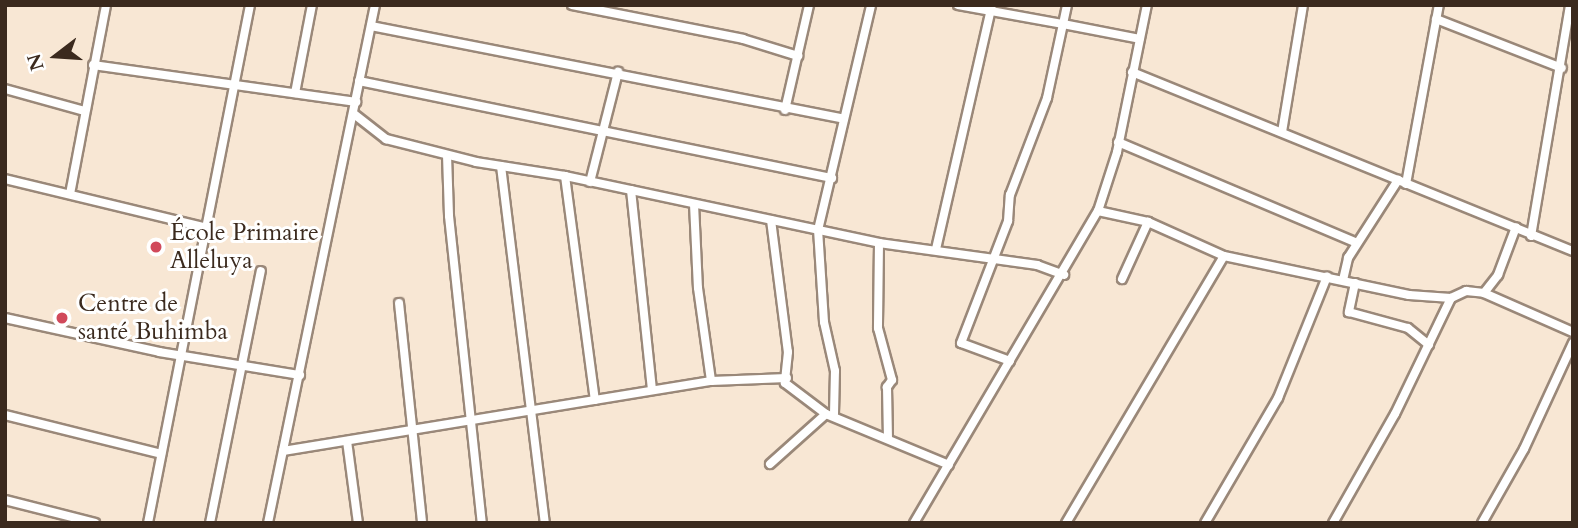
<!DOCTYPE html>
<meta charset="utf-8">
<style>
body{margin:0}
#map{position:relative;width:1578px;height:528px;overflow:hidden;background:#f8e7d4;font-family:Cardo,serif}
div>[style]{position:absolute}
.roads{filter:drop-shadow(2px 0 #9a8879) drop-shadow(-2px 0 #9a8879) drop-shadow(0 2px #9a8879) drop-shadow(0 -2px #9a8879)}
.minor>*{height:8px;margin:-4px;padding:0 4px;transform-origin:4px;border-radius:4px;background:#fff}
.dots>*{width:19px;height:19px;translate:-50% -50%;box-sizing:border-box;border:4px solid #fff;border-radius:50%}
span{translate:-50% -50%;white-space:nowrap;text-align:center;line-height:1.15;-webkit-text-stroke:6px #fff;paint-order:stroke}
.poi-label{font-size:24px;color:#3b2a1e}
.left{translate:0 -50%;text-align:left}
.frame{position:absolute;inset:0;border:7px solid #3b2a1e;pointer-events:none}
.north{position:absolute;left:21px;top:21px;width:70px;height:70px;-webkit-text-stroke:5px #fff;paint-order:stroke;rotate:253deg;font-size:19px;font-weight:700;line-height:28px;text-align:center;color:#3b2a1e}
.north::after{content:'';display:block;margin:auto;width:24px;height:32px;background:#3b2a1e;clip-path:polygon(50% 0,100% 100%,50% 72%,0 100%)}
</style>
<div id="map">
<div class="roads">
<div class="minor">
<div style="left:572px;top:5px;width:174px;rotate:11.2deg"></div>
<div style="left:743px;top:39px;width:58px;rotate:17.2deg"></div>
<div style="left:958px;top:5px;width:107px;rotate:10.3deg"></div>
<div style="left:1063px;top:24px;width:19px;rotate:-78deg"></div>
<div style="left:1436px;top:19px;width:135px;rotate:21.3deg"></div>
<div style="left:371px;top:26px;width:482px;rotate:11.1deg"></div>
<div style="left:93px;top:65px;width:266px;rotate:8deg"></div>
<div style="left:1132px;top:72px;width:476px;rotate:22.1deg"></div>
<div style="left:359px;top:81px;width:483px;rotate:11.6deg"></div>
<div style="left:5px;top:89px;width:83px;rotate:15.4deg"></div>
<div style="left:295px;top:93px;width:90px;rotate:-79.1deg"></div>
<div style="left:785px;top:110px;width:108px;rotate:-77.1deg"></div>
<div style="left:354px;top:114px;width:41px;rotate:38deg"></div>
<div style="left:386px;top:139px;width:93px;rotate:14.3deg"></div>
<div style="left:476px;top:162px;width:90px;rotate:8.9deg"></div>
<div style="left:565px;top:176px;width:321px;rotate:12deg"></div>
<div style="left:879px;top:243px;width:160px;rotate:7.9deg"></div>
<div style="left:1037px;top:265px;width:29px;rotate:20deg"></div>
<div style="left:1282px;top:132px;width:129px;rotate:-80.6deg"></div>
<div style="left:1118px;top:142px;width:259px;rotate:22.9deg"></div>
<div style="left:447px;top:155px;width:61px;rotate:88.1deg"></div>
<div style="left:449px;top:216px;width:309px;rotate:83.9deg"></div>
<div style="left:501px;top:166px;width:360px;rotate:83deg"></div>
<div style="left:565px;top:176px;width:226px;rotate:82.4deg"></div>
<div style="left:5px;top:179px;width:205px;rotate:13.6deg"></div>
<div style="left:590px;top:182px;width:114px;rotate:-75.7deg"></div>
<div style="left:1406px;top:184px;width:182px;rotate:-79.6deg"></div>
<div style="left:631px;top:190px;width:201px;rotate:84deg"></div>
<div style="left:70px;top:194px;width:192px;rotate:-79.2deg"></div>
<div style="left:694px;top:204px;width:84px;rotate:87.3deg"></div>
<div style="left:698px;top:288px;width:94px;rotate:82deg"></div>
<div style="left:1098px;top:211px;width:51px;rotate:12.4deg"></div>
<div style="left:1148px;top:222px;width:83px;rotate:24.1deg"></div>
<div style="left:1224px;top:256px;width:189px;rotate:11.9deg"></div>
<div style="left:1409px;top:295px;width:42px;rotate:4.1deg"></div>
<div style="left:771px;top:220px;width:133px;rotate:82.7deg"></div>
<div style="left:788px;top:352px;width:31px;rotate:96deg"></div>
<div style="left:785px;top:383px;width:51px;rotate:37.1deg"></div>
<div style="left:826px;top:414px;width:133px;rotate:22.5deg"></div>
<div style="left:1531px;top:236px;width:234px;rotate:-80.4deg"></div>
<div style="left:879px;top:243px;width:85px;rotate:90.7deg"></div>
<div style="left:878px;top:328px;width:54px;rotate:74.9deg"></div>
<div style="left:892px;top:380px;width:9px;rotate:126deg"></div>
<div style="left:887px;top:387px;width:51px;rotate:88.9deg"></div>
<div style="left:936px;top:249px;width:250px;rotate:-77.1deg"></div>
<div style="left:1122px;top:279px;width:63px;rotate:-65.5deg"></div>
<div style="left:1343px;top:280px;width:23px;rotate:-77deg"></div>
<div style="left:1348px;top:258px;width:93px;rotate:-57.3deg"></div>
<div style="left:1355px;top:283px;width:30px;rotate:102deg"></div>
<div style="left:1349px;top:312px;width:61px;rotate:15.2deg"></div>
<div style="left:1408px;top:328px;width:27px;rotate:39deg"></div>
<div style="left:1484px;top:293px;width:23px;rotate:-52deg"></div>
<div style="left:1498px;top:275px;width:51px;rotate:-69.4deg"></div>
<div style="left:399px;top:303px;width:221px;rotate:84deg"></div>
<div style="left:5px;top:318px;width:158px;rotate:12.4deg"></div>
<div style="left:159px;top:352px;width:143px;rotate:9.3deg"></div>
<div style="left:1010px;top:361px;width:52px;rotate:-159.8deg"></div>
<div style="left:961px;top:343px;width:131px;rotate:-68.9deg"></div>
<div style="left:1008px;top:221px;width:26px;rotate:-86deg"></div>
<div style="left:1010px;top:195px;width:104px;rotate:-69.1deg"></div>
<div style="left:1047px;top:98px;width:76px;rotate:-77.8deg"></div>
<div style="left:1063px;top:24px;width:78px;rotate:11deg"></div>
<div style="left:834px;top:414px;width:43px;rotate:-88.7deg"></div>
<div style="left:835px;top:371px;width:50px;rotate:-102.7deg"></div>
<div style="left:824px;top:322px;width:92px;rotate:-93.7deg"></div>
<div style="left:818px;top:230px;width:231px;rotate:-76.7deg"></div>
<div style="left:5px;top:415px;width:161px;rotate:14deg"></div>
<div style="left:347px;top:441px;width:83px;rotate:82.4deg"></div>
<div style="left:283px;top:451px;width:434px;rotate:-9.3deg"></div>
<div style="left:711px;top:381px;width:76px;rotate:-2.3deg"></div>
<div style="left:770px;top:464px;width:75px;rotate:-41.8deg"></div>
<div style="left:5px;top:500px;width:93px;rotate:14.3deg"></div>
<div style="left:148px;top:523px;width:528px;rotate:-78.86deg"></div>
<div style="left:210px;top:523px;width:257px;rotate:-78.6deg"></div>
<div style="left:268px;top:523px;width:529px;rotate:-78.33deg"></div>
<div style="left:914px;top:523px;width:362px;rotate:-59.5deg"></div>
<div style="left:1098px;top:211px;width:62px;rotate:-72.1deg"></div>
<div style="left:1117px;top:152px;width:150px;rotate:-78.5deg"></div>
<div style="left:1066px;top:523px;width:310px;rotate:-59.4deg"></div>
<div style="left:1205px;top:523px;width:145px;rotate:-59.7deg"></div>
<div style="left:1278px;top:398px;width:131px;rotate:-68deg"></div>
<div style="left:1333px;top:523px;width:125px;rotate:-60.4deg"></div>
<div style="left:1395px;top:414px;width:129px;rotate:-64.2deg"></div>
<div style="left:1451px;top:298px;width:17px;rotate:-25deg"></div>
<div style="left:1466px;top:291px;width:18px;rotate:6deg"></div>
<div style="left:1484px;top:293px;width:97px;rotate:23.7deg"></div>
<div style="left:1482px;top:523px;width:85px;rotate:-60.4deg"></div>
<div style="left:1524px;top:449px;width:117px;rotate:-65.2deg"></div>
</div>
</div>
<div class="dots">
<div style="left:156px;top:247px;background:#d1495b"></div>
<div style="left:62px;top:318px;background:#d1495b"></div>
</div>
<div class="poi-label">
<span class="left" style="left:170px;top:247px">École Primaire<br>Alleluya</span>
<span class="left" style="left:78px;top:318px">Centre de<br>santé Buhimba</span>
</div>
<div class="frame"></div>
<div class="north">N</div>
</div>
